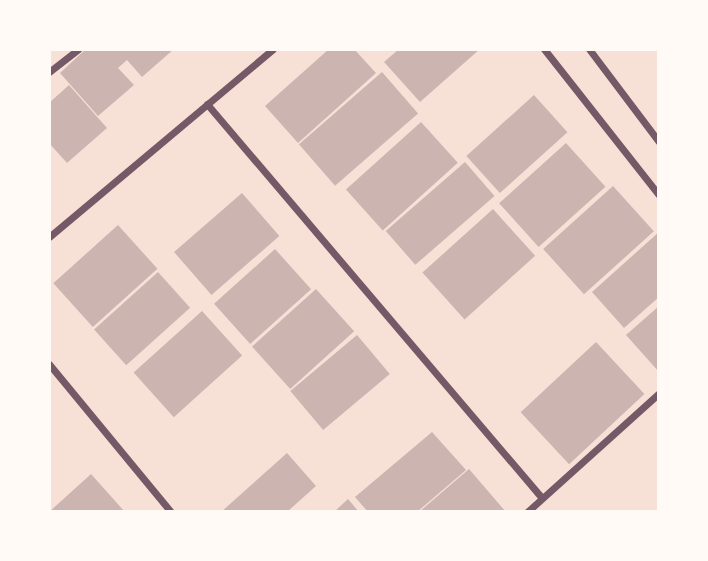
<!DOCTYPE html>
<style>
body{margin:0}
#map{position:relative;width:708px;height:561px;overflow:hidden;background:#f7e1d7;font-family:"Source Sans 3",sans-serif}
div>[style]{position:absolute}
.building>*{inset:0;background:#ccb4b1;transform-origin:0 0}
.minor>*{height:7px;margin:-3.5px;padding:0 3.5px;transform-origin:3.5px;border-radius:3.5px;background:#755966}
span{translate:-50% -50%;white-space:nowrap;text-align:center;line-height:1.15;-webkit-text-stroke:7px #fffaf5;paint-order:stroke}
.frame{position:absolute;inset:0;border:51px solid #fffaf5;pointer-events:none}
</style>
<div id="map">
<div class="building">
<div style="clip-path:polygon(86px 49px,174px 49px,142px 77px,127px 60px,118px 68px,134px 85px,98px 116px,60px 73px)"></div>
<div style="clip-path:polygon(329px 49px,354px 49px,376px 73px,298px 143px,265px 106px)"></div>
<div style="clip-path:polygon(399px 49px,480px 49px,420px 102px,384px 62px)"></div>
<div style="left:382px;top:72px;width:55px;height:110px;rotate:49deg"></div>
<div style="clip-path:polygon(69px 85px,107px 128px,67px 163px,49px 143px,49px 103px)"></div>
<div style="left:534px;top:95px;width:50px;height:91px;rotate:48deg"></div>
<div style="left:421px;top:122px;width:55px;height:101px;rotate:48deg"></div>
<div style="left:566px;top:143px;width:59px;height:90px;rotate:48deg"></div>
<div style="left:465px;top:162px;width:45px;height:105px;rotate:49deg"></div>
<div style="left:613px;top:186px;width:61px;height:94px;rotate:48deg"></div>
<div style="left:242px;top:193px;width:57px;height:90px;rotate:49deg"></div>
<div style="left:493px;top:209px;width:63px;height:95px;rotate:48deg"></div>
<div style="left:118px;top:225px;width:59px;height:87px;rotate:48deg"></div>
<div style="clip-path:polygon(659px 232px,659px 297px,624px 328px,592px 292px)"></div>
<div style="left:275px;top:249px;width:54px;height:82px;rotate:48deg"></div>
<div style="left:158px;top:272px;width:48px;height:86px;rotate:48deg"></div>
<div style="left:316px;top:289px;width:57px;height:86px;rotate:48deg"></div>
<div style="clip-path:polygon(659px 306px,659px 372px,626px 335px)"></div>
<div style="left:202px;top:311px;width:60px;height:92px;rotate:48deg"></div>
<div style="left:357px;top:335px;width:51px;height:87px;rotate:50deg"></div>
<div style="left:596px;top:342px;width:71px;height:103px;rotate:47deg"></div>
<div style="clip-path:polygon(432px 432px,466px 470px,417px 512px,368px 512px,355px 497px)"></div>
<div style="clip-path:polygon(287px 453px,316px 486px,287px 512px,221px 512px)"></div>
<div style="clip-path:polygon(469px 469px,506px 512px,419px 512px)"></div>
<div style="clip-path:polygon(91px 474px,125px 512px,49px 512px)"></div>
<div style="clip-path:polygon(348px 499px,359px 512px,334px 512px)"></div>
</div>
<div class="minor">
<div style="left:544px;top:49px;width:186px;rotate:51.8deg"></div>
<div style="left:589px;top:49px;width:116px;rotate:53deg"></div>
<div style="left:49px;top:72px;width:37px;rotate:-38deg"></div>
<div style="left:207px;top:104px;width:517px;rotate:49.63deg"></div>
<div style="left:49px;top:237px;width:292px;rotate:-40deg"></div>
<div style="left:49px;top:364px;width:192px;rotate:50.5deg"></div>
<div style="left:527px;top:512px;width:178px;rotate:-42deg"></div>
</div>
<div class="frame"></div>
</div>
